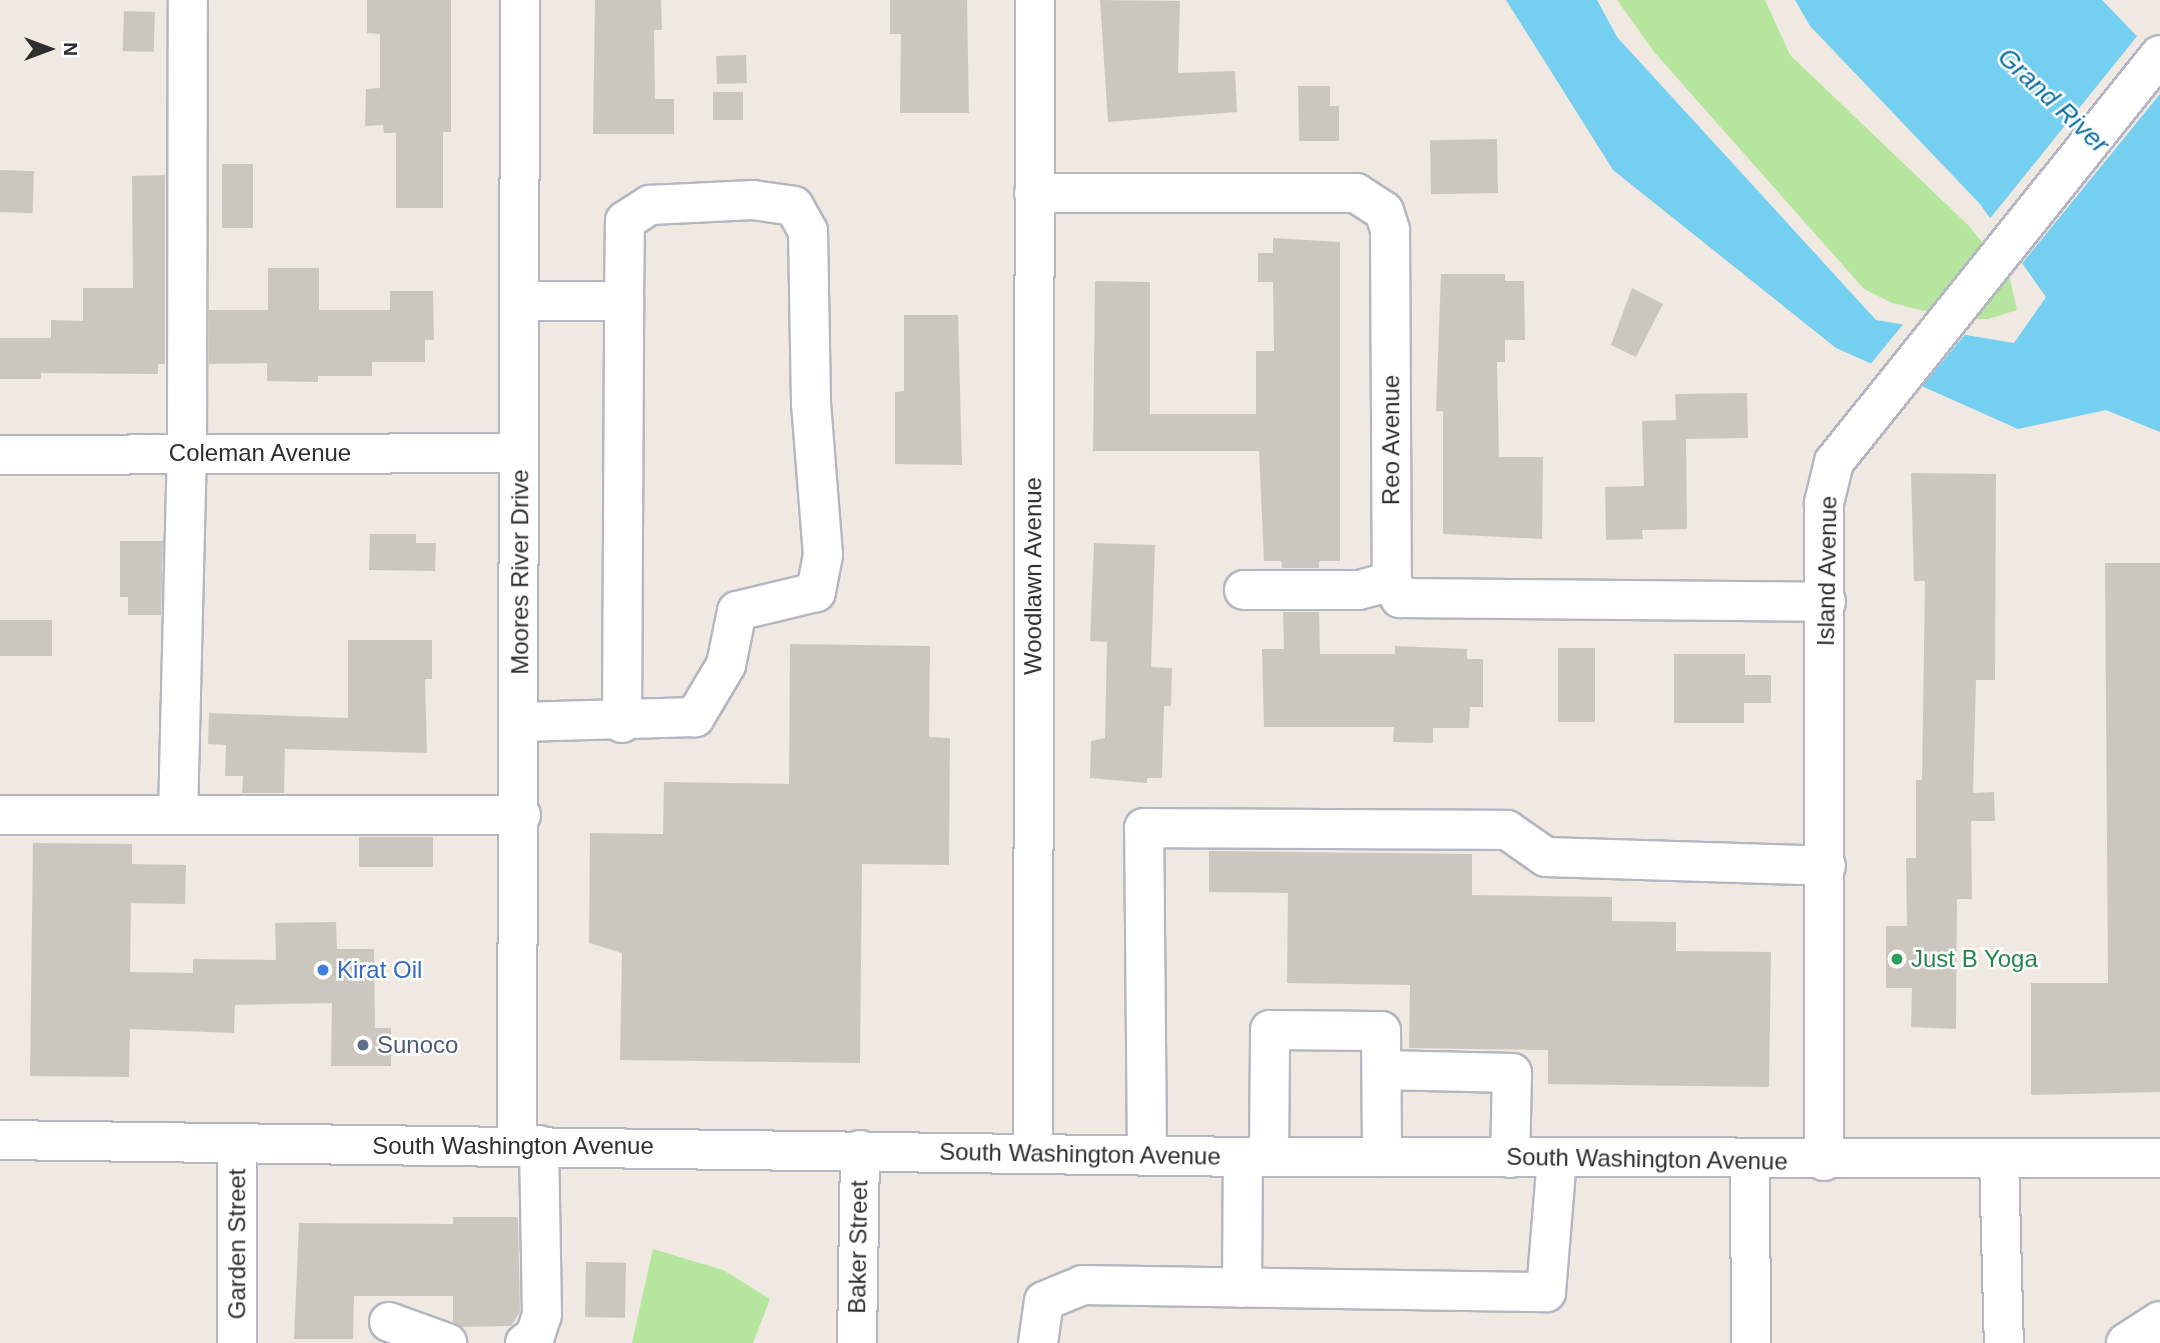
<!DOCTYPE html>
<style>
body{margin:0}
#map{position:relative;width:2160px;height:1343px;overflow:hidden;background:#efe9e1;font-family:Arial,sans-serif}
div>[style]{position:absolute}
.green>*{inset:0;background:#b6e59e}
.water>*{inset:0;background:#75cff0}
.pier>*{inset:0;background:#efe9e1}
.building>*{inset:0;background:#cbc7bf;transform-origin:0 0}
.roads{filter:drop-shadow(2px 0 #b4b7c1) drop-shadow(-2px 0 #b4b7c1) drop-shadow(0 2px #b4b7c1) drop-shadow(0 -2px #b4b7c1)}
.minor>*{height:38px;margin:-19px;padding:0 19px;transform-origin:19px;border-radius:19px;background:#fff}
.dots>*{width:19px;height:19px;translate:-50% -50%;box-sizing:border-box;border:4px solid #fff;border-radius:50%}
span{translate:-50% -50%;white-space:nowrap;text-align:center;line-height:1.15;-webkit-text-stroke:5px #fff;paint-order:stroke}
.street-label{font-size:24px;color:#2e2e2e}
.leisure-label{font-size:24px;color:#27864d}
.left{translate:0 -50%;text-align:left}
.shop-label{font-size:24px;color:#366cbe}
.service-label{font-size:24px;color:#4e5e75}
.water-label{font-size:26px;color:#0d6fa3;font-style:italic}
.north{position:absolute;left:14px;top:14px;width:70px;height:70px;-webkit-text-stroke:5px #fff;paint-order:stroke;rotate:90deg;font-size:19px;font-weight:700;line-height:28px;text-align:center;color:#2e2e2e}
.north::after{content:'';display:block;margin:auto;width:24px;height:32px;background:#2e2e2e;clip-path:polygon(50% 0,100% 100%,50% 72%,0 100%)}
</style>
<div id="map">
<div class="green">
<div style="clip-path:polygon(1617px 0,1765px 0,1790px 55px,1968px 225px,2009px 275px,2017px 310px,1988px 319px,1957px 319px,1892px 303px,1864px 289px,1655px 53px)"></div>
<div style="clip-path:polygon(653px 1249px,723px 1270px,770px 1299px,753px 1343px,632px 1343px)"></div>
</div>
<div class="water">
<div style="clip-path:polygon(1506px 0,1597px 0,1617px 37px,1876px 320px,2014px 343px,2046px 297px,1980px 204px,1810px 26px,1795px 0,2102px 0,2160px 60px,2160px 432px,2106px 410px,2018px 429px,1836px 348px,1613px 170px)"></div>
</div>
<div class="pier">
<div style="clip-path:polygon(2138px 35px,2160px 56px,2160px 94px,2020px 266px,1988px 221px)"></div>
<div style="clip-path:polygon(1905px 322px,1967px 332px,1920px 389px,1869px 366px)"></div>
</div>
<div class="building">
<div style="clip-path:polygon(367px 0,451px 0,451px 132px,443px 132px,443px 208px,396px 208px,396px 133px,384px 133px,383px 125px,365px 126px,366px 89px,380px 88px,380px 34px,367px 33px)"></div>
<div style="clip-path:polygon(595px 0,661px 0,662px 30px,654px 30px,655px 99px,674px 99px,674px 134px,593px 134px)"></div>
<div style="clip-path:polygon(890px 0,967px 0,969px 113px,900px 113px,901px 34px,890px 34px)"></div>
<div style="clip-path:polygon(1100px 0,1180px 1px,1178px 73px,1235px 71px,1237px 112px,1108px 122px)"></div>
<div style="left:124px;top:11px;width:31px;height:40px;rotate:2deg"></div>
<div style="left:746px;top:55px;width:28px;height:30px;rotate:88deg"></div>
<div style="clip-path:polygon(1298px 86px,1330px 86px,1330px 106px,1339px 106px,1339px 141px,1299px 141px)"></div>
<div style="left:713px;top:92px;width:30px;height:28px"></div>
<div style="left:1497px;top:139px;width:54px;height:67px;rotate:89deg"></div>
<div style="left:222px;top:164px;width:31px;height:64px"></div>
<div style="left:0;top:170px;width:34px;height:42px;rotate:2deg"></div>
<div style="clip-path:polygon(165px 175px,165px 364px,158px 364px,158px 374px,41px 373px,41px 379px,0 379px,0 338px,51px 338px,51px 320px,83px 321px,83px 288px,133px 288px,132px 176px)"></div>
<div style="clip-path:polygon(1273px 238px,1340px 242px,1340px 561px,1319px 561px,1319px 568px,1282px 568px,1281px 561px,1264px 561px,1259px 451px,1093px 451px,1095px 281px,1150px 282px,1150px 414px,1256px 414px,1256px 351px,1274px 351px,1273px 282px,1258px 282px,1258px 253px,1273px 253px)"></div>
<div style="clip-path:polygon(268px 268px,319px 268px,319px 310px,390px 310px,390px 291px,433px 291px,434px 340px,425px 340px,425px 362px,372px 362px,372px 376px,318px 376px,318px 382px,267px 381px,267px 363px,209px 364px,209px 310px,268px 310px)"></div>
<div style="clip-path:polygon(1441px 274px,1505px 274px,1505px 281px,1524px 281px,1525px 340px,1505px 340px,1505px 362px,1497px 362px,1499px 457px,1543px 457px,1542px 539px,1443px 534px,1443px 411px,1436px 411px)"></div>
<div style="clip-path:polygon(1632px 288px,1663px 304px,1636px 357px,1611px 345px)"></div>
<div style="clip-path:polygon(904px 315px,958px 315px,962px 465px,895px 464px,895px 392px,904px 391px)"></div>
<div style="clip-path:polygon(1747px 393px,1748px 438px,1686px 439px,1687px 529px,1642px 530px,1643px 539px,1606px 540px,1605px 487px,1644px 486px,1642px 421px,1676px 420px,1675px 394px)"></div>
<div style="clip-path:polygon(1911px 473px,1996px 474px,1995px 680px,1976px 680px,1973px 793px,1994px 792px,1995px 821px,1971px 821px,1972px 899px,1957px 899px,1956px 1029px,1911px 1027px,1912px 988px,1886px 988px,1886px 926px,1907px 926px,1906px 858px,1916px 858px,1916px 780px,1922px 780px,1925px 581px,1914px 581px)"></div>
<div style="clip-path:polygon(370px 534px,416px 534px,416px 543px,436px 543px,435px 571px,369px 570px)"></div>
<div style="clip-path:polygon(120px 541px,163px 541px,161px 615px,128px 615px,128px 597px,120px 597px)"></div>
<div style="clip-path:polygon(1094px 543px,1155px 545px,1151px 667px,1172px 668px,1171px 706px,1164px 706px,1162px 778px,1147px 778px,1147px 783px,1090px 778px,1091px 741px,1105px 738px,1107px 642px,1090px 641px)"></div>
<div style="clip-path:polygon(2105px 563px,2160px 563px,2160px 1092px,2031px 1095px,2031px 983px,2108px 983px)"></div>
<div style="clip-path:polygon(1283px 612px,1319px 612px,1320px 654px,1395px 654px,1395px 646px,1467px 649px,1467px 659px,1483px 659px,1483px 707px,1470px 707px,1469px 728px,1433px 728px,1433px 743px,1393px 742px,1394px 727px,1264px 727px,1262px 649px,1284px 649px)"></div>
<div style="left:0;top:620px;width:52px;height:36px"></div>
<div style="clip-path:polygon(348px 640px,432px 640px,432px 679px,425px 679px,427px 753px,285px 749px,284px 793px,242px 793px,243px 776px,225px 776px,226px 745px,208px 744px,209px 713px,348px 718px)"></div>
<div style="clip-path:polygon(790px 644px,930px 646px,929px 737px,950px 738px,949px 865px,862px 864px,860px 1063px,620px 1060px,622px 953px,589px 943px,590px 833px,663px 834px,664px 782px,789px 784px)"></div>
<div style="left:1558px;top:648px;width:37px;height:74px"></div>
<div style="clip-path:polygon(1674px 654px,1745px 654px,1745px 675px,1771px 675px,1771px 703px,1744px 703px,1744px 723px,1674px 723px)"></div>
<div style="left:359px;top:837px;width:74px;height:30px"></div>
<div style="clip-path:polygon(33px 843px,132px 844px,132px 864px,186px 865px,185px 904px,131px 903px,130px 972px,193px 973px,193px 959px,276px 960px,275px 923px,336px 922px,337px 949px,374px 949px,375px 1028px,391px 1028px,391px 1066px,331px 1066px,332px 1003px,235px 1005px,234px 1033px,130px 1029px,129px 1077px,30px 1076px)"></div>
<div style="clip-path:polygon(1209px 851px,1472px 854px,1472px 895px,1612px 897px,1612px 921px,1676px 922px,1676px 951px,1771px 952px,1769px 1087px,1548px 1084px,1548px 1050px,1409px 1048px,1410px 985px,1287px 983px,1288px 893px,1209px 892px)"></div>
<div style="clip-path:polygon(453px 1217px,518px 1217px,520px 1312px,511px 1326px,461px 1327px,453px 1322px,453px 1296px,354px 1296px,353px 1339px,294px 1339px,299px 1223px,453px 1224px)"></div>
<div style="left:586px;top:1262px;width:40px;height:55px;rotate:1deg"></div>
</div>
<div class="roads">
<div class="minor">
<div style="left:1034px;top:193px;width:322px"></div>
<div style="left:1356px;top:193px;width:33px;rotate:33deg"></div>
<div style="left:1384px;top:211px;width:20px;rotate:72deg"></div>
<div style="left:1390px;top:230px;width:351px;rotate:89.7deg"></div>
<div style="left:1392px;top:581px;width:19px;rotate:65deg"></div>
<div style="left:1400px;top:598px;width:426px;rotate:0.5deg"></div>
<div style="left:519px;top:301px;width:105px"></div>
<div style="left:624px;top:301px;width:80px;rotate:-89.3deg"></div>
<div style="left:625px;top:221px;width:30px;rotate:-33deg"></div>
<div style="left:650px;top:205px;width:103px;rotate:-2.8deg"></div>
<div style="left:753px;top:200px;width:41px;rotate:8.3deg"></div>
<div style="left:794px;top:206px;width:29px;rotate:61deg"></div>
<div style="left:808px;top:231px;width:172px;rotate:89deg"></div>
<div style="left:811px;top:403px;width:152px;rotate:85.5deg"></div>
<div style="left:823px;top:555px;width:38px;rotate:101deg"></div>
<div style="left:816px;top:592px;width:81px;rotate:166.5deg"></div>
<div style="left:737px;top:611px;width:55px;rotate:101.5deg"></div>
<div style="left:726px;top:665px;width:61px;rotate:120.8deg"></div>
<div style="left:695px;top:717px;width:174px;rotate:178.4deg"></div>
<div style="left:0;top:455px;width:519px;rotate:-0.22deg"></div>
<div style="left:1244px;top:590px;width:115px"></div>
<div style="left:1359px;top:590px;width:34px;rotate:-15deg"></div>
<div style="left:622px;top:723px;width:422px;rotate:-89.7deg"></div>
<div style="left:0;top:815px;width:521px"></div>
<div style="left:178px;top:815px;width:362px;rotate:-88.6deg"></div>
<div style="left:187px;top:453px;width:453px;rotate:-89.9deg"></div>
<div style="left:1382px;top:1070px;width:130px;rotate:1.3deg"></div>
<div style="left:1512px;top:1073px;width:85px;rotate:91.3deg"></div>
<div style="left:0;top:1140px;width:1243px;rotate:0.78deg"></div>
<div style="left:1243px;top:1157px;width:917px;rotate:0.06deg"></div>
<div style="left:517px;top:1144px;width:1144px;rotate:-89.85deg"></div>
<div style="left:1033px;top:1152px;width:1152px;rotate:-89.9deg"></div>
<div style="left:1147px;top:1155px;width:327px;rotate:-90.5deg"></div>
<div style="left:1144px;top:828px;width:363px;rotate:0.3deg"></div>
<div style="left:1507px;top:830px;width:47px;rotate:34.7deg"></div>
<div style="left:1546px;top:857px;width:280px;rotate:1.8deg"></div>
<div style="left:1269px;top:1157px;width:127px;rotate:-89.5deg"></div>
<div style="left:1270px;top:1030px;width:111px;rotate:0.5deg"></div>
<div style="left:1381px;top:1031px;width:126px;rotate:89.5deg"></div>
<div style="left:1999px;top:1158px;width:185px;rotate:88.5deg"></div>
<div style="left:1750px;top:1160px;width:183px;rotate:89.7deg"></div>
<div style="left:1824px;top:1161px;width:658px;rotate:-90deg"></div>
<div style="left:1824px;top:503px;width:42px;rotate:-76.3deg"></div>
<div style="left:1834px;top:462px;width:521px;rotate:-51.31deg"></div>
<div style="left:1242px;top:1288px;width:131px;rotate:-89.6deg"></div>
<div style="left:389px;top:1322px;width:62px;rotate:19.9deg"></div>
<div style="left:237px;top:1343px;width:197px;rotate:-90deg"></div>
<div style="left:525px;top:1343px;width:12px;rotate:-35deg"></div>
<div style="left:535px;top:1336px;width:22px;rotate:-72deg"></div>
<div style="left:542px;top:1315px;width:170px;rotate:-91deg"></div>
<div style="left:857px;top:1343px;width:193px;rotate:-89.1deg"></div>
<div style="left:1038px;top:1343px;width:42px;rotate:-81.9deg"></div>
<div style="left:1044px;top:1301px;width:42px;rotate:-22.3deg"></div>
<div style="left:1083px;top:1285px;width:463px;rotate:0.9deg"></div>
<div style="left:1546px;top:1292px;width:134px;rotate:-85.3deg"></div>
<div style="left:2126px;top:1343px;width:40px;rotate:-32.9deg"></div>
</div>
</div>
<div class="dots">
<div style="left:1897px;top:959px;background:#2e9e5b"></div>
<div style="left:323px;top:970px;background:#3f7fe0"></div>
<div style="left:363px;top:1045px;background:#5c6f8a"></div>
</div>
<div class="street-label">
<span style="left:1391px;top:440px;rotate:-90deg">Reo Avenue</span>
<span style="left:260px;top:453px">Coleman Avenue</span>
<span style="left:1827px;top:571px;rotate:-89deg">Island Avenue</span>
<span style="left:520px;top:572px;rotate:-90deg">Moores River Drive</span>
<span style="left:1033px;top:576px;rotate:-90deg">Woodlawn Avenue</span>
<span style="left:513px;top:1146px">South Washington Avenue</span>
<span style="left:1080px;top:1154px;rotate:1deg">South Washington Avenue</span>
<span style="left:1647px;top:1159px;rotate:1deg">South Washington Avenue</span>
<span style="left:237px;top:1244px;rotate:-90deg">Garden Street</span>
<span style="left:858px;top:1247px;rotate:-89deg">Baker Street</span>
</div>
<div class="leisure-label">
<span class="left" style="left:1911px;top:959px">Just B Yoga</span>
</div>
<div class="shop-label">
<span class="left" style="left:337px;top:970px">Kirat Oil</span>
</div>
<div class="service-label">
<span class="left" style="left:377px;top:1045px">Sunoco</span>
</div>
<div class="water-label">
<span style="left:2053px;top:101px;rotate:43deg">Grand River</span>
</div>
<div class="north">N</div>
</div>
